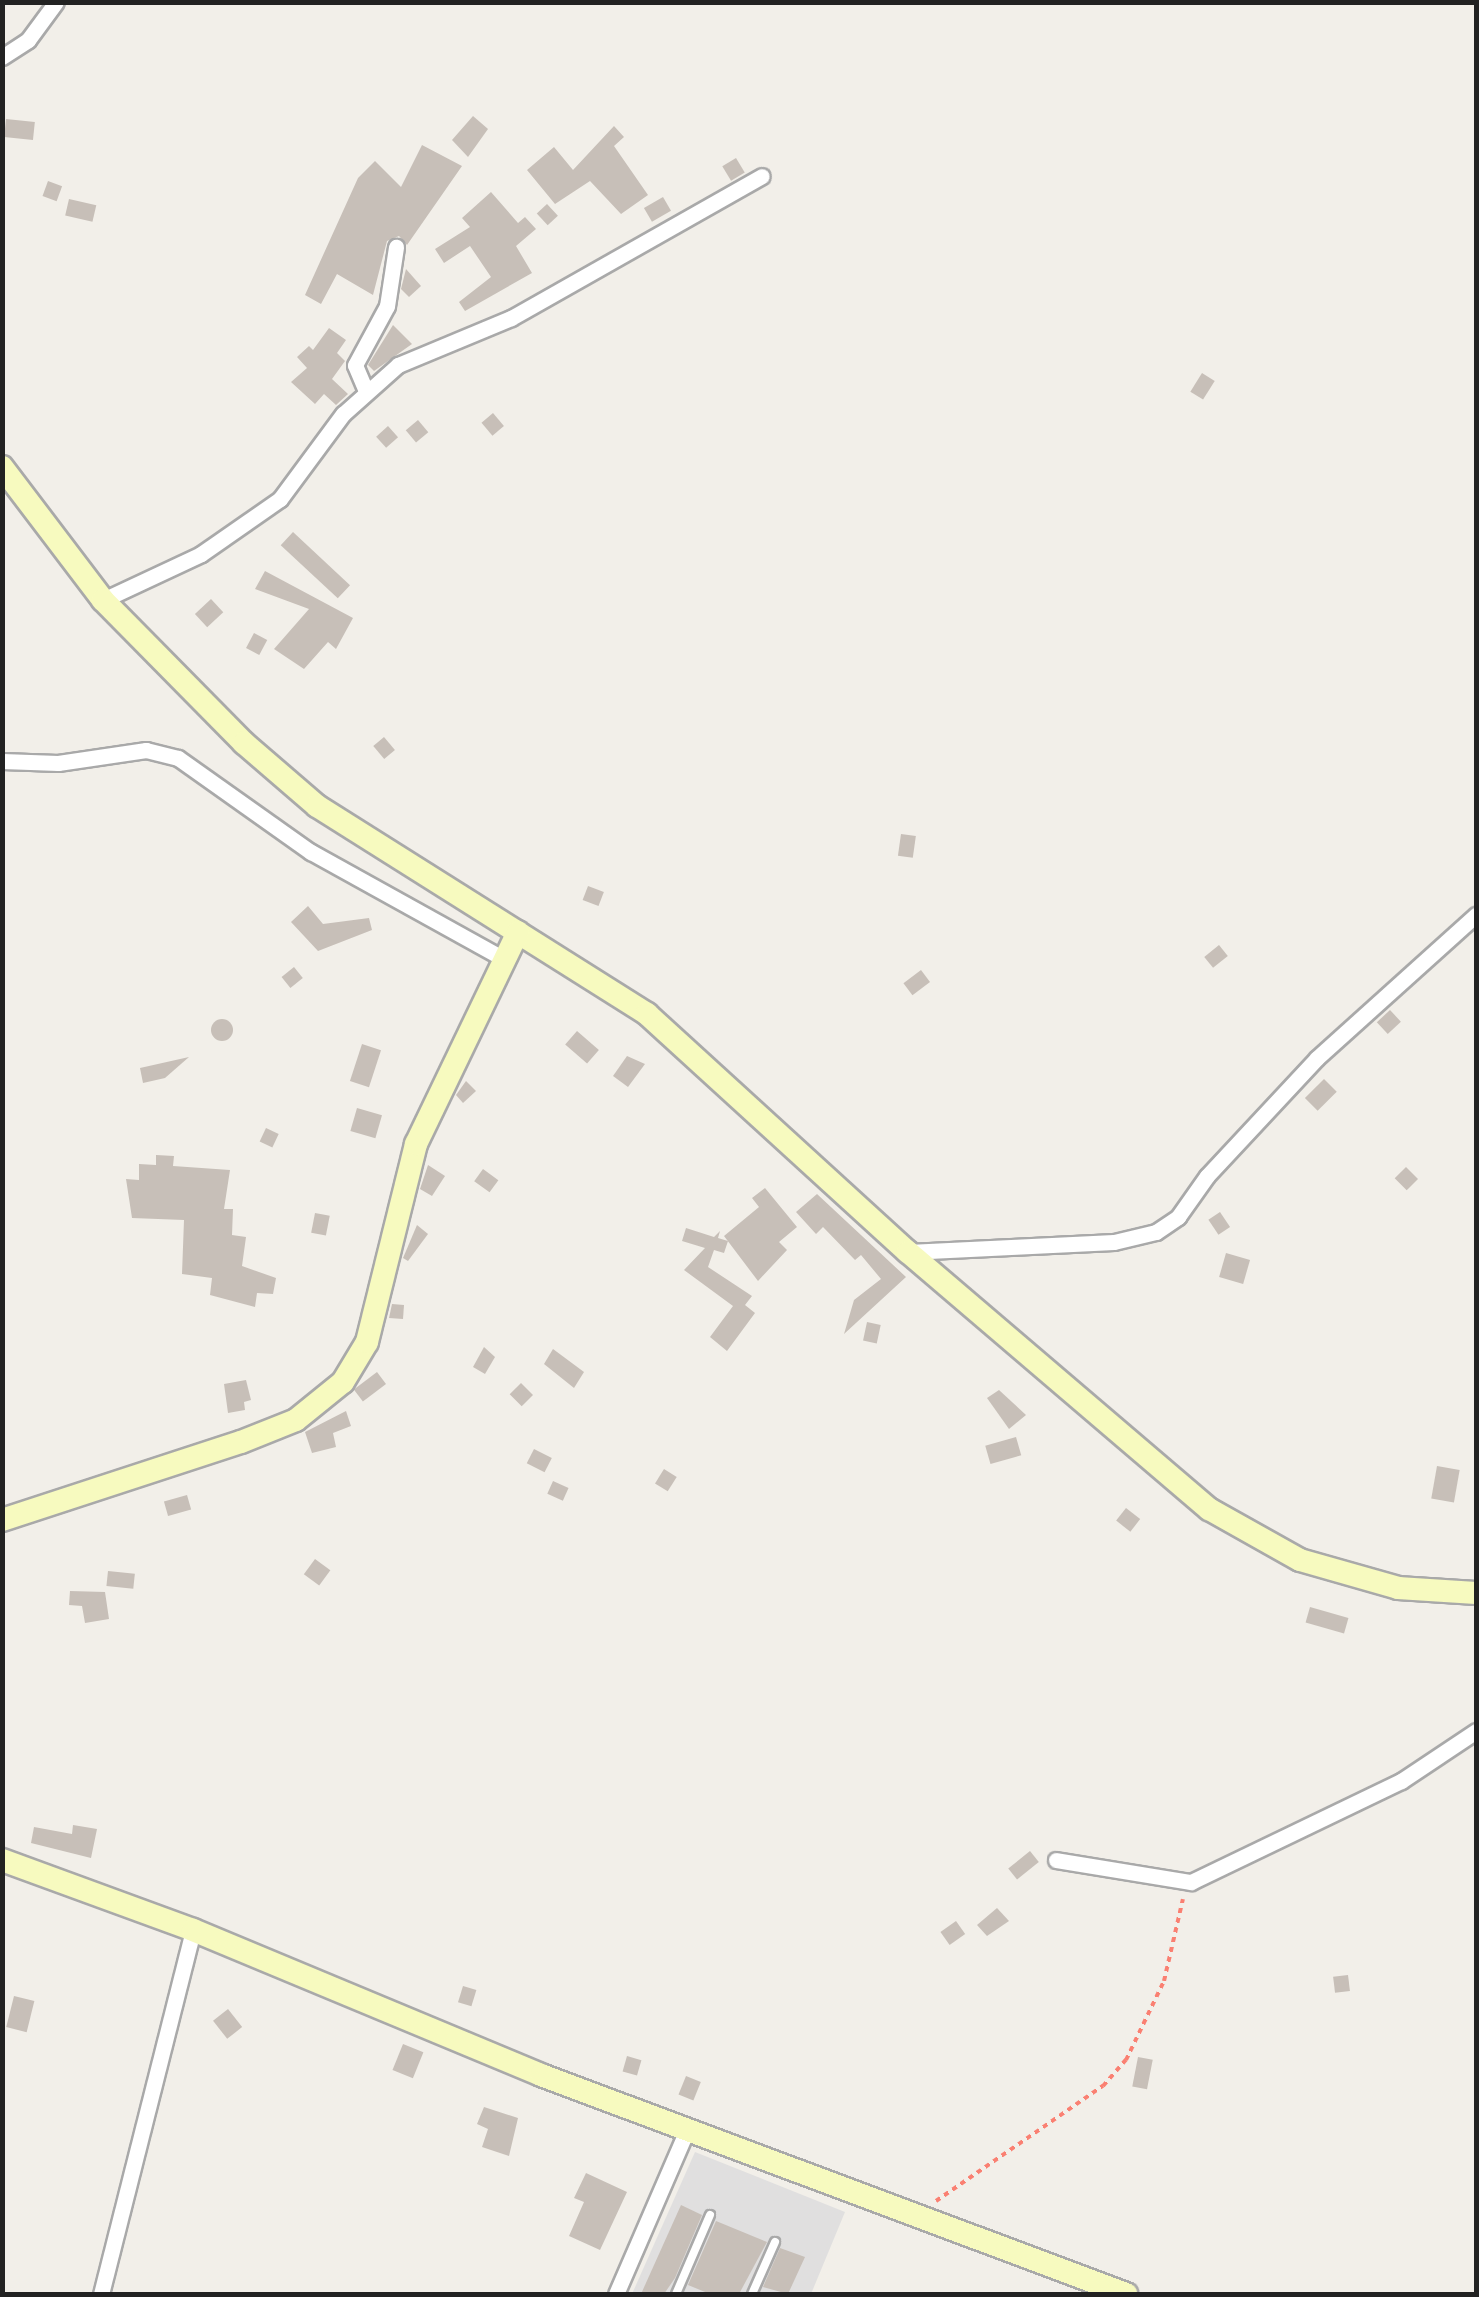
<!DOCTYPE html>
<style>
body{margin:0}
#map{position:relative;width:1479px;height:2297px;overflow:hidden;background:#f2efe9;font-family:Ubuntu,sans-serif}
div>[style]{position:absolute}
.residential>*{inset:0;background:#e0dfdf}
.building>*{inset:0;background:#c7bfb8;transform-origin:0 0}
.round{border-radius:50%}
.path>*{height:4px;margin-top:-2px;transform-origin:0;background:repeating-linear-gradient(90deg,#fa8072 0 5px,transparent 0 10px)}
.roads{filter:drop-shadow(2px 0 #a9a9a9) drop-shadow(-2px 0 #a9a9a9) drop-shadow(0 2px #a9a9a9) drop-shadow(0 -2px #a9a9a9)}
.lane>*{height:8px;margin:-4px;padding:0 4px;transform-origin:4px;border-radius:4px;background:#fff}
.street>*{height:15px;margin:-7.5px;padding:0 7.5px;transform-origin:7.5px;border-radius:7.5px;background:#fff}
.secondary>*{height:22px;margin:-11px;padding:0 11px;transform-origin:11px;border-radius:11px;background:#f7fabf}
span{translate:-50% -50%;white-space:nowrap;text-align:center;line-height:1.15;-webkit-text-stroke:10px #fff;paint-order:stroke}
.frame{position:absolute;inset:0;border:5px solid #222;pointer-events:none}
</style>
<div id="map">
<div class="residential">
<div style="clip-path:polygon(695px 2152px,845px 2212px,811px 2294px,632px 2294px)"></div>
</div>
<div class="building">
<div style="clip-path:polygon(473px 116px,488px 129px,468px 157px,452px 140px)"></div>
<div style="left:6px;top:119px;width:29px;height:18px;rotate:6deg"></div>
<div style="clip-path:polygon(614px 126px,624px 137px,614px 146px,648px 195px,621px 214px,590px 181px,555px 204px,527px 170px,554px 147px,573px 170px)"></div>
<div style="clip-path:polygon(422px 145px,462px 166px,407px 245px,399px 236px,387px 241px,373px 295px,337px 274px,321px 304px,305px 295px,358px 178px,375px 161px,401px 187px)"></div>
<div style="left:736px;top:158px;width:17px;height:16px;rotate:59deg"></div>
<div style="left:48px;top:181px;width:15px;height:16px;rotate:20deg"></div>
<div style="clip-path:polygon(491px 192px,518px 223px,525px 217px,536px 229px,516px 246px,532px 273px,465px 311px,459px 302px,491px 277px,470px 246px,444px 263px,435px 249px,470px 227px,462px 218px)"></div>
<div style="left:663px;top:197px;width:16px;height:22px;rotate:60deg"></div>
<div style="left:69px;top:199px;width:28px;height:17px;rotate:13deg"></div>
<div style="left:547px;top:204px;width:16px;height:14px;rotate:47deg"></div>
<div style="clip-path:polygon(406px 269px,421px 286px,409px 297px,401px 289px)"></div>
<div style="clip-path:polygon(393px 325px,412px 344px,374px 371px,368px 365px)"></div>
<div style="clip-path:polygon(329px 328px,346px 340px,337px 353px,345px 361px,332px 379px,348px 394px,336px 405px,324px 394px,315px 404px,291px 382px,307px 368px,297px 357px,309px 346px,313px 350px)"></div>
<div style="left:1202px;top:373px;width:15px;height:22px;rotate:32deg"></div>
<div style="left:493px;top:413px;width:17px;height:15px;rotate:50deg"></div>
<div style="left:418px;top:420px;width:16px;height:16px;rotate:50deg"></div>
<div style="left:388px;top:426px;width:15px;height:16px;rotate:48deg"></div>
<div style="left:293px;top:532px;width:78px;height:18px;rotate:43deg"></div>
<div style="clip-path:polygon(265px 571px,353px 618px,336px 649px,328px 642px,304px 669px,274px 649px,309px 609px,255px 589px)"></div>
<div style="left:211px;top:599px;width:18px;height:22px;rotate:47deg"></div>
<div style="left:254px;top:633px;width:15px;height:17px;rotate:28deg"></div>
<div style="left:384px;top:737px;width:17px;height:14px;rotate:50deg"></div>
<div style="left:901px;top:834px;width:15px;height:22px;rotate:8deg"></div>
<div style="left:588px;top:886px;width:17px;height:15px;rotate:21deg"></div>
<div style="clip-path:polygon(308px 906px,323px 924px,369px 918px,372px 930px,318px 951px,291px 922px)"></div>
<div style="left:1219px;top:945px;width:14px;height:19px;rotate:51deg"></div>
<div style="left:294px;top:967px;width:14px;height:16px;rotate:51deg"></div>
<div style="left:921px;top:970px;width:15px;height:22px;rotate:53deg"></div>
<div style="left:1390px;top:1010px;width:16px;height:18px;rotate:47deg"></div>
<div class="round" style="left:211px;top:1019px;width:22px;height:22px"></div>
<div style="left:577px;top:1031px;width:29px;height:18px;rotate:41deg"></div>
<div style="left:362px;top:1044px;width:20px;height:39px;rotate:18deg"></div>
<div style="clip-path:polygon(627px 1056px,645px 1064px,628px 1087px,613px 1076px)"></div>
<div style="clip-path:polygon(189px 1057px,165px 1078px,143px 1083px,140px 1068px)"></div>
<div style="left:1324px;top:1079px;width:18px;height:27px;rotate:45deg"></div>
<div style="clip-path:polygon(466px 1081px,476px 1091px,463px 1103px,456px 1095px)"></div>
<div style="left:357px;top:1108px;width:26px;height:24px;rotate:16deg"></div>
<div style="left:266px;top:1128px;width:14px;height:15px;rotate:25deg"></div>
<div style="clip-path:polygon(156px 1155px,174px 1156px,173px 1166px,230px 1170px,224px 1209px,233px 1209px,232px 1235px,246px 1237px,242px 1266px,276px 1278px,273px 1294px,257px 1293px,255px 1307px,210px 1295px,212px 1278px,182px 1274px,184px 1220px,132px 1218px,126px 1179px,139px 1180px,139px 1164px,156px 1165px)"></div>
<div style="clip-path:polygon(428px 1165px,445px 1176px,432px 1196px,420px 1189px)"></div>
<div style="left:1406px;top:1167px;width:17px;height:16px;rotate:45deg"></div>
<div style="left:483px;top:1169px;width:19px;height:15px;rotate:36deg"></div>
<div style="clip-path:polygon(765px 1188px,797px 1227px,779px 1242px,787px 1250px,758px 1281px,724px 1236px,759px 1207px,752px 1198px)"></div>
<div style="clip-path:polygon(817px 1194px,906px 1277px,844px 1334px,854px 1300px,881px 1279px,861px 1255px,855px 1260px,823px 1227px,816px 1234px,796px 1212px)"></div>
<div style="left:1220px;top:1212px;width:18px;height:14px;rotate:56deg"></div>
<div style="left:315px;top:1213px;width:15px;height:20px;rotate:11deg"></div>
<div style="clip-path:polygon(417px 1225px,428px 1234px,408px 1261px,403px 1258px)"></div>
<div style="clip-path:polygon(686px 1228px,714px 1237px,720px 1231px,718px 1238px,728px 1241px,724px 1253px,714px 1250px,708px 1267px,752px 1296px,745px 1305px,755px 1313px,727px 1351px,710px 1337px,733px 1306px,684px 1270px,705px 1248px,682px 1241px)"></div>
<div style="left:1226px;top:1253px;width:25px;height:25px;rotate:16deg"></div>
<div style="clip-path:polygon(392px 1304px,404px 1305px,403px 1319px,389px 1318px)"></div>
<div style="left:867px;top:1322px;width:14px;height:19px;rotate:12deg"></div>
<div style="clip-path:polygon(484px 1347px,495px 1357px,485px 1374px,473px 1367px)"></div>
<div style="clip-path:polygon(553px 1349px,584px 1372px,574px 1388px,544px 1364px)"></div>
<div style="left:377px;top:1372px;width:15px;height:29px;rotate:53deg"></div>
<div style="clip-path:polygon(246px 1380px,251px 1400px,244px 1402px,245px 1410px,228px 1413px,224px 1384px)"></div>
<div style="left:521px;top:1383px;width:17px;height:16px;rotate:45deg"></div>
<div style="clip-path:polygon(999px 1390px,1026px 1415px,1009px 1429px,987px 1398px)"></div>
<div style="clip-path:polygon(346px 1411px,351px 1426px,333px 1433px,336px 1447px,312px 1453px,305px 1432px)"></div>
<div style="left:1016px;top:1437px;width:19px;height:32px;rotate:74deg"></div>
<div style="left:534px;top:1449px;width:20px;height:16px;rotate:27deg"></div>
<div style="left:1437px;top:1466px;width:23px;height:33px;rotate:10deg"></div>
<div style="left:664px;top:1469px;width:15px;height:17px;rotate:32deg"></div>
<div style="left:553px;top:1481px;width:17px;height:14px;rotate:24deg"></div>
<div style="left:187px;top:1495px;width:15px;height:24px;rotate:74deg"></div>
<div style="left:1126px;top:1508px;width:18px;height:16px;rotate:38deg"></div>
<div style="left:315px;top:1559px;width:19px;height:19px;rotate:36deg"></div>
<div style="left:108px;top:1571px;width:27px;height:15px;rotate:6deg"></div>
<div style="clip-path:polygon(70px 1591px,105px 1592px,109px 1619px,85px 1623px,82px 1606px,69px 1605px)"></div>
<div style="left:1310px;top:1607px;width:40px;height:16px;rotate:16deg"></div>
<div style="clip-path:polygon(73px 1825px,97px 1829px,91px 1858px,31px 1843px,34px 1827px,72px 1834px)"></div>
<div style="left:1030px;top:1851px;width:14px;height:28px;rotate:51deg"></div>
<div style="clip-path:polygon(997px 1908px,1009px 1921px,987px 1936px,977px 1925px)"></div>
<div style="left:956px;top:1921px;width:16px;height:19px;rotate:55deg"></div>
<div style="left:1348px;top:1975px;width:16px;height:15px;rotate:83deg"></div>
<div style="left:463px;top:1986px;width:14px;height:17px;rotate:17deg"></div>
<div style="left:14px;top:1996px;width:21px;height:32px;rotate:14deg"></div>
<div style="left:228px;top:2009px;width:23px;height:19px;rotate:52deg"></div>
<div style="left:403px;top:2044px;width:22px;height:28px;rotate:22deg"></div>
<div style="left:627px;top:2056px;width:15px;height:16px;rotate:16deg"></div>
<div style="left:1138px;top:2057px;width:15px;height:30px;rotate:11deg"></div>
<div style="left:686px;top:2076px;width:16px;height:20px;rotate:22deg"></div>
<div style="clip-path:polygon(484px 2107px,518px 2118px,509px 2156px,482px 2147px,488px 2129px,477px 2124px)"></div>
<div style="clip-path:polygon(586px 2173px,627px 2192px,600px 2250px,569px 2236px,584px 2202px,574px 2198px)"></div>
<div style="clip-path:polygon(681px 2205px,702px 2215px,675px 2278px,664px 2294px,641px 2294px)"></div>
<div style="clip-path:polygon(716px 2221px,767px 2242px,739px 2294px,710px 2294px,688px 2285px)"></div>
<div style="clip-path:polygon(780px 2248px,805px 2257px,788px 2294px,763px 2287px)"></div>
</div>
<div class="path">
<div style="left:936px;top:2201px;width:203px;rotate:-34.6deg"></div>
<div style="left:1103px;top:2086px;width:35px;rotate:-49deg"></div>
<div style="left:1126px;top:2060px;width:88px;rotate:-64.3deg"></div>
<div style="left:1164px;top:1981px;width:84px;rotate:-77deg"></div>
</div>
<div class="roads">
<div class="lane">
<div style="left:676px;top:2294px;width:86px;rotate:-66.7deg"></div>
<div style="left:752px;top:2294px;width:57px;rotate:-66.1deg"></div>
</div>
<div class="street">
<div style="left:2px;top:57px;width:31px;rotate:-33deg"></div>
<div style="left:28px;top:40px;width:47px;rotate:-53.6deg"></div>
<div style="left:366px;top:391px;width:28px;rotate:-113deg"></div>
<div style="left:355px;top:365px;width:67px;rotate:-61.5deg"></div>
<div style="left:387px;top:306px;width:60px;rotate:-81.3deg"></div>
<div style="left:103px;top:600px;width:108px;rotate:-25.1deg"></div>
<div style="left:201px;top:554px;width:96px;rotate:-34.8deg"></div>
<div style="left:280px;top:499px;width:106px;rotate:-53.5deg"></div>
<div style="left:343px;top:414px;width:74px;rotate:-41.7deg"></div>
<div style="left:398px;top:365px;width:122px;rotate:-22.6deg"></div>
<div style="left:511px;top:318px;width:288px;rotate:-29.5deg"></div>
<div style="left:2px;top:761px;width:56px;rotate:2deg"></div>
<div style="left:58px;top:763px;width:89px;rotate:-8.4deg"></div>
<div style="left:146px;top:750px;width:33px;rotate:14deg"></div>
<div style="left:178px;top:758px;width:163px;rotate:35.3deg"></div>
<div style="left:311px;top:852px;width:223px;rotate:29deg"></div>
<div style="left:908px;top:1252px;width:206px;rotate:-2.8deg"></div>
<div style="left:1114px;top:1242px;width:43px;rotate:-13.4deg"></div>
<div style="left:1156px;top:1232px;width:27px;rotate:-34deg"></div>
<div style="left:1178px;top:1217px;width:50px;rotate:-54.7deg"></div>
<div style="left:1207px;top:1176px;width:161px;rotate:-47deg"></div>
<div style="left:1317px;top:1058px;width:214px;rotate:-42deg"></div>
<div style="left:1056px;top:1860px;width:137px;rotate:9.3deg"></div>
<div style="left:1191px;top:1882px;width:233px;rotate:-25.7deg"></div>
<div style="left:1401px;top:1781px;width:90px;rotate:-33.7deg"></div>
<div style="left:101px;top:2294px;width:375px;rotate:-75.8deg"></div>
<div style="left:616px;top:2294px;width:179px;rotate:-66.6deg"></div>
</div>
<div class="secondary">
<div style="left:2px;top:467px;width:167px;rotate:52.8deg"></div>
<div style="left:103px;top:600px;width:201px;rotate:45.4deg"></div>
<div style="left:244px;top:743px;width:96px;rotate:40.8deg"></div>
<div style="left:317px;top:806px;width:390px;rotate:32.2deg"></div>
<div style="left:647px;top:1014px;width:353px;rotate:42.4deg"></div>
<div style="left:908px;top:1252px;width:396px;rotate:40.5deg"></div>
<div style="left:1209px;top:1509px;width:104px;rotate:29.3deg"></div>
<div style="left:1300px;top:1560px;width:102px;rotate:15.9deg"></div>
<div style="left:1398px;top:1588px;width:78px;rotate:3.7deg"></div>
<div style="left:2px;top:1520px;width:251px;rotate:-18.1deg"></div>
<div style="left:241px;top:1442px;width:59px;rotate:-21.8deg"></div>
<div style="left:296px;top:1420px;width:60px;rotate:-39deg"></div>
<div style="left:343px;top:1382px;width:47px;rotate:-59deg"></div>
<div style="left:367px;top:1342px;width:204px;rotate:-76.1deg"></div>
<div style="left:416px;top:1144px;width:235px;rotate:-64.3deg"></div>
<div style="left:2px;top:1860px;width:203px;rotate:20.1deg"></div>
<div style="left:193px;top:1930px;width:377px;rotate:22.6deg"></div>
<div style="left:541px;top:2075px;width:625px;rotate:20.52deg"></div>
</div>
</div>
<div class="frame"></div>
</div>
